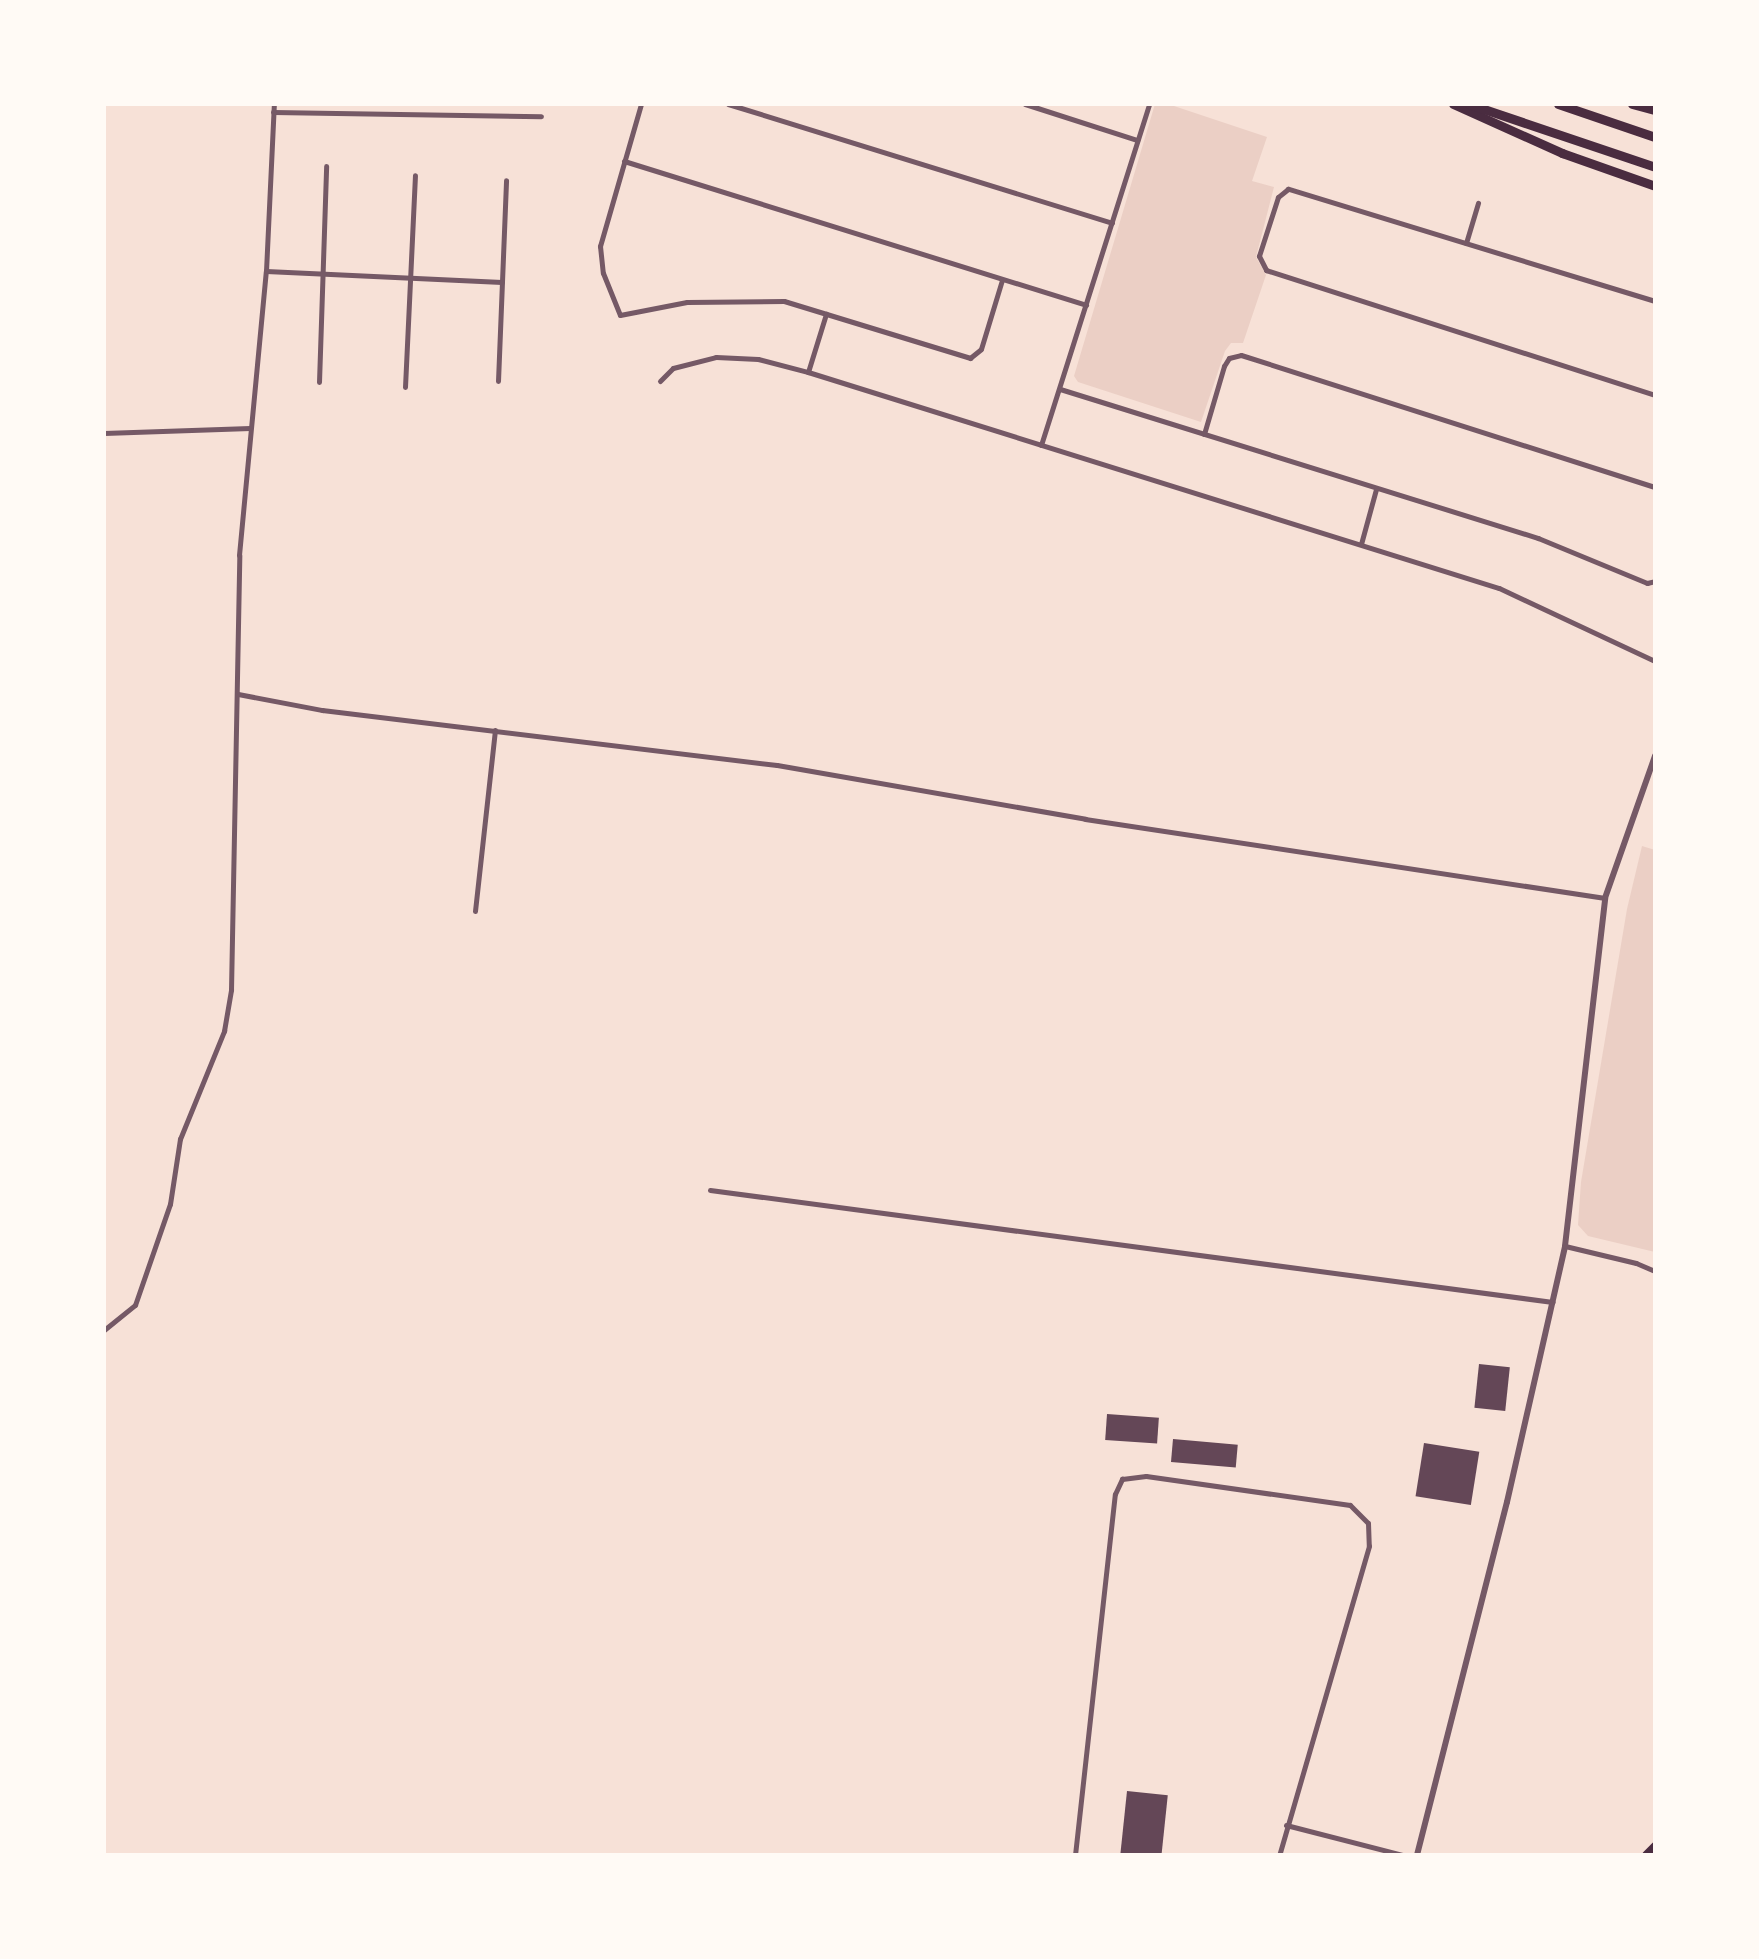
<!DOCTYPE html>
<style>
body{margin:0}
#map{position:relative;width:1759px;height:1959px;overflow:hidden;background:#f7e1d7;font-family:Raleway,sans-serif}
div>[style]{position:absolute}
.green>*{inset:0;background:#ebcfc5}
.building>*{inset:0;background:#644757;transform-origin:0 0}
.minor>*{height:5px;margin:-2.5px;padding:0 2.5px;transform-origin:2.5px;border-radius:2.5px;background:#755966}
.tertiary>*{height:6px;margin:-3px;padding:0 3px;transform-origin:3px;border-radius:3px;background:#755966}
.primary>*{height:8px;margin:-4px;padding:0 4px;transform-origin:4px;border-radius:4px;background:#4a2c40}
.motorway>*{height:9px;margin:-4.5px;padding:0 4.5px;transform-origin:4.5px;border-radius:4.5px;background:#4a2c40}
span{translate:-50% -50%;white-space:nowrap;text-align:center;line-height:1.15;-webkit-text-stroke:8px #fffaf5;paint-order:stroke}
.frame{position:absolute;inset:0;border:106px solid #fffaf5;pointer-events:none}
</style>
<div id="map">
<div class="green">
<div style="clip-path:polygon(1155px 104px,1168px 104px,1267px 137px,1252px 181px,1274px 187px,1256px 257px,1266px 275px,1243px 343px,1231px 343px,1225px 351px,1201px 422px,1078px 382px,1074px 376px)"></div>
<div style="clip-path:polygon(1642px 846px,1655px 850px,1655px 1252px,1588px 1236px,1578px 1225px,1581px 1182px,1627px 909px)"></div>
</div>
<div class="building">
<div style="left:1479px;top:1364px;width:31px;height:44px;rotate:6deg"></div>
<div style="left:1107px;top:1414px;width:52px;height:26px;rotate:4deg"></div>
<div style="left:1173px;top:1439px;width:65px;height:23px;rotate:5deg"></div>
<div style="left:1424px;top:1443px;width:56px;height:54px;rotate:9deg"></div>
<div style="left:1127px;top:1791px;width:41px;height:64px;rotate:6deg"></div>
</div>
<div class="minor">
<div style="left:641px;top:104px;width:148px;rotate:106.1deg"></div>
<div style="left:600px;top:246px;width:27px;rotate:84deg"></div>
<div style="left:603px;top:273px;width:45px;rotate:68deg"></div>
<div style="left:620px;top:315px;width:68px;rotate:-11deg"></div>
<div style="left:687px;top:302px;width:97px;rotate:-0.6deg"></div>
<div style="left:784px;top:301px;width:195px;rotate:17deg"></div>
<div style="left:970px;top:358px;width:14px;rotate:-39deg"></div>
<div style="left:981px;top:349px;width:72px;rotate:-73.1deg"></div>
<div style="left:728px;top:104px;width:402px;rotate:17.2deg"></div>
<div style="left:1025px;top:104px;width:118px;rotate:17.8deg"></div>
<div style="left:273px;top:112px;width:268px;rotate:0.9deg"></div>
<div style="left:624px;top:161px;width:484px;rotate:17.3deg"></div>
<div style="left:1466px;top:243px;width:42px;rotate:-73.3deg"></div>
<div style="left:266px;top:271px;width:236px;rotate:2.7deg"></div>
<div style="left:1655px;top:301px;width:384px;rotate:-163deg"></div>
<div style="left:1288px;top:189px;width:13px;rotate:141deg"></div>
<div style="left:1278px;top:197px;width:62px;rotate:107.9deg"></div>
<div style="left:1259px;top:256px;width:16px;rotate:63deg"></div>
<div style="left:1266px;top:270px;width:409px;rotate:17.8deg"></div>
<div style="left:808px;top:372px;width:61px;rotate:-72.8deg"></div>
<div style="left:498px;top:381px;width:201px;rotate:-87.7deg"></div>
<div style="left:660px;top:381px;width:18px;rotate:-45deg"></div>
<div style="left:673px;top:368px;width:44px;rotate:-14.3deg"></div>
<div style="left:716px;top:357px;width:42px;rotate:2.7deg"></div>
<div style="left:758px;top:359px;width:52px;rotate:14.6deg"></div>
<div style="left:808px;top:372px;width:724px;rotate:17.36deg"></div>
<div style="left:1499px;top:588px;width:172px;rotate:25.1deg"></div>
<div style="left:319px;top:382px;width:216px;rotate:-88.1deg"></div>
<div style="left:405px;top:387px;width:212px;rotate:-87.3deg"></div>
<div style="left:1060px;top:389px;width:501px;rotate:17.31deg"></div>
<div style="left:1538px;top:538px;width:118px;rotate:22.4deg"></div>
<div style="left:1647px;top:583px;width:8px;rotate:-14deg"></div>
<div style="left:104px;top:433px;width:146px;rotate:-2deg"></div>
<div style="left:1204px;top:434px;width:71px;rotate:-73.6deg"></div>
<div style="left:1224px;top:366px;width:9px;rotate:-58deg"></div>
<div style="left:1229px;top:358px;width:12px;rotate:-14deg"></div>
<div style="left:1241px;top:355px;width:435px;rotate:17.7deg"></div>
<div style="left:1041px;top:445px;width:358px;rotate:-72.4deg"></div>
<div style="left:1361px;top:544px;width:57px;rotate:-74.7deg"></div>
<div style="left:238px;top:694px;width:86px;rotate:10.8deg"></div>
<div style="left:322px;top:710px;width:458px;rotate:6.9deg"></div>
<div style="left:777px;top:765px;width:313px;rotate:9.9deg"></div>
<div style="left:1085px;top:819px;width:526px;rotate:8.64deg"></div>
<div style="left:475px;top:911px;width:182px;rotate:-83.7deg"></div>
<div style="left:710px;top:1190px;width:850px;rotate:7.57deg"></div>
<div style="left:1565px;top:1246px;width:73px;rotate:13.5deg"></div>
<div style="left:1636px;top:1263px;width:21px;rotate:23deg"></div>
<div style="left:104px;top:1330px;width:40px;rotate:-39deg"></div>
<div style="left:135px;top:1305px;width:107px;rotate:-70.9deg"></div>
<div style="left:170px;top:1204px;width:66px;rotate:-81.3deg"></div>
<div style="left:180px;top:1139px;width:117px;rotate:-67.8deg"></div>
<div style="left:224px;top:1031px;width:42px;rotate:-80.3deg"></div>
<div style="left:231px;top:990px;width:435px;rotate:-88.9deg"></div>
<div style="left:239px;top:555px;width:285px;rotate:-84.6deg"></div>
<div style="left:266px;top:271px;width:167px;rotate:-87.3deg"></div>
<div style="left:1286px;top:1825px;width:121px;rotate:14.4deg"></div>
<div style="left:1075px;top:1855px;width:363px;rotate:-83.7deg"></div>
<div style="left:1115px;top:1494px;width:17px;rotate:-65deg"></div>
<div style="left:1122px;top:1479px;width:24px;rotate:-7deg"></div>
<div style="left:1146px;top:1476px;width:206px;rotate:8.1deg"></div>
<div style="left:1350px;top:1505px;width:25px;rotate:45deg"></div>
<div style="left:1368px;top:1523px;width:23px;rotate:88deg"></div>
<div style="left:1369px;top:1546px;width:322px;rotate:106.2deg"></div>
</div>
<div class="tertiary">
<div style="left:1417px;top:1855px;width:364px;rotate:-75.7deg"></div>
<div style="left:1507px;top:1502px;width:262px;rotate:-77.2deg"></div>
<div style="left:1565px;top:1246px;width:350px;rotate:-83.4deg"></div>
<div style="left:1605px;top:898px;width:151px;rotate:-70.6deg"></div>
</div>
<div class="primary">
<div style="left:1646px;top:1855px;width:13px;rotate:-45deg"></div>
</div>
<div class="motorway">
<div style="left:1453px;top:104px;width:120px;rotate:24.2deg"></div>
<div style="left:1562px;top:153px;width:99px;rotate:19.5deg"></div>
<div style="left:1469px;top:104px;width:196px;rotate:18.7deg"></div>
<div style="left:1558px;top:104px;width:102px;rotate:18.8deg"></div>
<div style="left:1632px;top:104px;width:24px;rotate:15deg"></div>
</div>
<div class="frame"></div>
</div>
